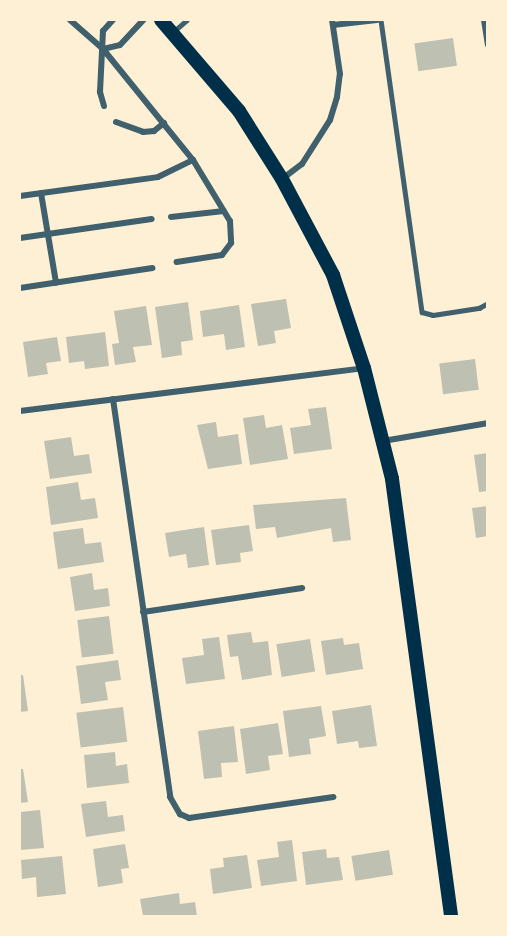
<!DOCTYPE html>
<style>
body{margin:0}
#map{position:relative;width:507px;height:936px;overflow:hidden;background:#fdf0d5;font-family:"DejaVu Sans",sans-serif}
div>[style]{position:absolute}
.building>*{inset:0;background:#bec0b2;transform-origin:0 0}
.service>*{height:4.5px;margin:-2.25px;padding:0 2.25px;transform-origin:2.25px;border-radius:2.25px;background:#3f606c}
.minor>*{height:6px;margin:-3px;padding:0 3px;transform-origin:3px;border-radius:3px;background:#3f606c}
.primary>*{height:14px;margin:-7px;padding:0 7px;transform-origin:7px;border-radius:7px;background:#003049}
span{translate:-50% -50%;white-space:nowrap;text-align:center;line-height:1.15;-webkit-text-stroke:4.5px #fdf0d5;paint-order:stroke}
.frame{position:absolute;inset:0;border:21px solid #fdf0d5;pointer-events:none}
</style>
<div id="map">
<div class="building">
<div style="left:453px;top:38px;width:28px;height:39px;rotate:82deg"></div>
<div style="clip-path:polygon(286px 299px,291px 328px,274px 331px,276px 343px,258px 346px,251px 304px)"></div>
<div style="clip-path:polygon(188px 302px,193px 340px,181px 342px,182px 355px,162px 358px,155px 307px)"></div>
<div style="clip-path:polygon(239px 305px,245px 347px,226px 350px,224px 334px,203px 337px,200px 311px)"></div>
<div style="clip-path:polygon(146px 306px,152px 345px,133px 347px,136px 362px,115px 365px,112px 344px,119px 343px,114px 311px)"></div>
<div style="clip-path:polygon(105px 332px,109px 366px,85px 369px,84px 361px,69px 363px,66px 337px)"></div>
<div style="clip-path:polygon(57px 337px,61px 361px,46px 363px,48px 374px,28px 377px,23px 342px)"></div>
<div style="left:475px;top:359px;width:31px;height:36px;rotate:83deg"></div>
<div style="clip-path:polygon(326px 407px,332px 449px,294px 454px,290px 428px,311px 425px,308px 409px)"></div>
<div style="clip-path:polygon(264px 415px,266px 428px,282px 425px,288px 459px,250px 465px,243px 418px)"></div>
<div style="clip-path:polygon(216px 422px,218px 437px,238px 434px,242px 464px,208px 469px,197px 425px)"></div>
<div style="clip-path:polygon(71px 437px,74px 456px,89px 454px,92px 473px,50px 479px,44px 441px)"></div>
<div style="clip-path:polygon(488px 453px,488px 491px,479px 492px,474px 455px)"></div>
<div style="clip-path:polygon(78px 482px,81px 500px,95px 498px,98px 518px,51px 525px,46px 487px)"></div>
<div style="clip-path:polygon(346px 498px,351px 540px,333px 542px,331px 528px,277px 538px,275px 527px,256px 529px,253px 505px)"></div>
<div style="clip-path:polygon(488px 506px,488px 536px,476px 538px,472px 508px)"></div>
<div style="clip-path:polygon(249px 525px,253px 551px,240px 553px,241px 562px,216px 565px,211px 530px)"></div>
<div style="clip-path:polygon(204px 527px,209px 565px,188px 568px,186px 554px,169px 557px,165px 533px)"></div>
<div style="clip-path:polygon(83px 528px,85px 544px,101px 542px,104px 562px,58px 569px,53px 532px)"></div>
<div style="clip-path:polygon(92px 573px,94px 590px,108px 588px,110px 606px,75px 611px,70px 577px)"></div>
<div style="left:109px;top:616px;width:38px;height:32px;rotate:83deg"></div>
<div style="clip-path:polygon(251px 632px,253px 643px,268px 641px,272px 675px,242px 680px,238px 656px,230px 657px,227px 635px)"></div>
<div style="clip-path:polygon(219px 637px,225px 679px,186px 684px,182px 658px,204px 655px,202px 639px)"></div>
<div style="clip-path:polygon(343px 638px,344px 645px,359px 643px,363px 669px,326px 675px,321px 641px)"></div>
<div style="left:310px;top:639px;width:33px;height:34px;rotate:81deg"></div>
<div style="clip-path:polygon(118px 660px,121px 680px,105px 682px,108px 700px,81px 704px,76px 666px)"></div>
<div style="clip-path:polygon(20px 675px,23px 675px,28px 711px,20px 712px)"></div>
<div style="clip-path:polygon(371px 705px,377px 746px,359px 748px,358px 741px,337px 744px,332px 711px)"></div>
<div style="clip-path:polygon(321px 706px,326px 736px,309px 739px,311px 754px,289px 757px,283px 711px)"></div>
<div style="left:123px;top:707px;width:35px;height:47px;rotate:83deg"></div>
<div style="clip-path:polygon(278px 723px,283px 754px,268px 756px,270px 770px,246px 774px,240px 729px)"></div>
<div style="clip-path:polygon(234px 726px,238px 762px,221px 763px,222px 777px,204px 779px,198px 731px)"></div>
<div style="clip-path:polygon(115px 752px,116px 766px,127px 764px,129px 783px,87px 788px,84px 755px)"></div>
<div style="clip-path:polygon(20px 769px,23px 769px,28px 802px,20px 803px)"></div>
<div style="clip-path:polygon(106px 801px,108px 817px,123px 815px,125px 831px,86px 837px,81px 804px)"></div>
<div style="clip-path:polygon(40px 810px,44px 848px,20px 850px,20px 812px)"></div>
<div style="clip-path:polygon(292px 840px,297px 881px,261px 886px,257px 860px,279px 857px,277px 842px)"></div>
<div style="clip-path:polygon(125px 844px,129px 868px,121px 869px,123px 883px,98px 887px,93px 849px)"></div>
<div style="clip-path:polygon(326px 849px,327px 858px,339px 857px,343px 880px,306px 885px,302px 852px)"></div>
<div style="left:389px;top:850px;width:25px;height:38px;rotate:81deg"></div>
<div style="clip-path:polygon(247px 855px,252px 888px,213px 894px,210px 869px,224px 867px,223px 858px)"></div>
<div style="clip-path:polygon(62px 856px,66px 894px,37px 897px,36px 877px,22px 879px,21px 860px)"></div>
<div style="clip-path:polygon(179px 893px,180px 904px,195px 902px,197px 916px,143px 916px,140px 899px)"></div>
</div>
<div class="service">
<div style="left:381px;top:20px;width:295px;rotate:82deg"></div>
<div style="left:422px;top:312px;width:11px;rotate:15deg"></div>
<div style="left:433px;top:315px;width:47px;rotate:-8.7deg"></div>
<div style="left:479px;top:308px;width:10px;rotate:-29deg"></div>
<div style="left:173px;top:32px;width:18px;rotate:-41deg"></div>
</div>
<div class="minor">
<div style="left:70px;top:20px;width:44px;rotate:41.3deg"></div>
<div style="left:103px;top:49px;width:143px;rotate:51deg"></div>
<div style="left:193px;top:160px;width:71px;rotate:58.8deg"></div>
<div style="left:230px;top:221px;width:22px;rotate:87deg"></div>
<div style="left:231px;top:243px;width:15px;rotate:127deg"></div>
<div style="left:222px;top:255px;width:46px;rotate:171.2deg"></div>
<div style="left:484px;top:20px;width:25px;rotate:81deg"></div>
<div style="left:333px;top:25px;width:44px;rotate:-6.5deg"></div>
<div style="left:103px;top:49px;width:17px;rotate:-13deg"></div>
<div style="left:120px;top:45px;width:34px;rotate:-47deg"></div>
<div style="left:104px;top:106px;width:15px;rotate:-106deg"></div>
<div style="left:100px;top:92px;width:61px;rotate:-87.2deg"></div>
<div style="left:103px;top:31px;width:15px;rotate:-48deg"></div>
<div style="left:116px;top:122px;width:29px;rotate:20deg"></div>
<div style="left:143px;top:132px;width:11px;rotate:-5deg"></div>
<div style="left:154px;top:131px;width:13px;rotate:-39deg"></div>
<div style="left:282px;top:179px;width:25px;rotate:-37deg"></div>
<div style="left:302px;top:164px;width:52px;rotate:-57.5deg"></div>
<div style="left:330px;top:120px;width:24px;rotate:-73deg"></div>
<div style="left:337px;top:97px;width:23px;rotate:-83deg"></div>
<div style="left:340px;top:74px;width:55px;rotate:-98.4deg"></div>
<div style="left:41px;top:193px;width:91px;rotate:80.5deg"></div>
<div style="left:20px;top:196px;width:139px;rotate:-7.8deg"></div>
<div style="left:158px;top:177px;width:39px;rotate:-26deg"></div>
<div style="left:171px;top:217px;width:53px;rotate:-6.5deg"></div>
<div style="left:20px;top:238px;width:133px;rotate:-8.2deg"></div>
<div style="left:20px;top:288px;width:134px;rotate:-8.6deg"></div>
<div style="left:113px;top:399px;width:402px;rotate:81.8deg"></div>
<div style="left:170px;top:797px;width:20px;rotate:60deg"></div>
<div style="left:180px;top:814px;width:10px;rotate:24deg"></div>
<div style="left:189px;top:818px;width:146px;rotate:-8.3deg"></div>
<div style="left:20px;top:411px;width:347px;rotate:-7.1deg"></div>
<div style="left:383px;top:441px;width:107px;rotate:-9.7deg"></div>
<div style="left:143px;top:612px;width:161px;rotate:-8.6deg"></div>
</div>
<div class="primary">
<div style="left:161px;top:20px;width:120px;rotate:49.4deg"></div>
<div style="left:239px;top:111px;width:80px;rotate:57.7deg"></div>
<div style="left:282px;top:179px;width:109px;rotate:62deg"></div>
<div style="left:333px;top:275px;width:98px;rotate:71.6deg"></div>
<div style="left:364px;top:368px;width:114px;rotate:75.8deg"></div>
<div style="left:392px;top:479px;width:441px;rotate:82.3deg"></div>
</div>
<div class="frame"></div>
</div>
